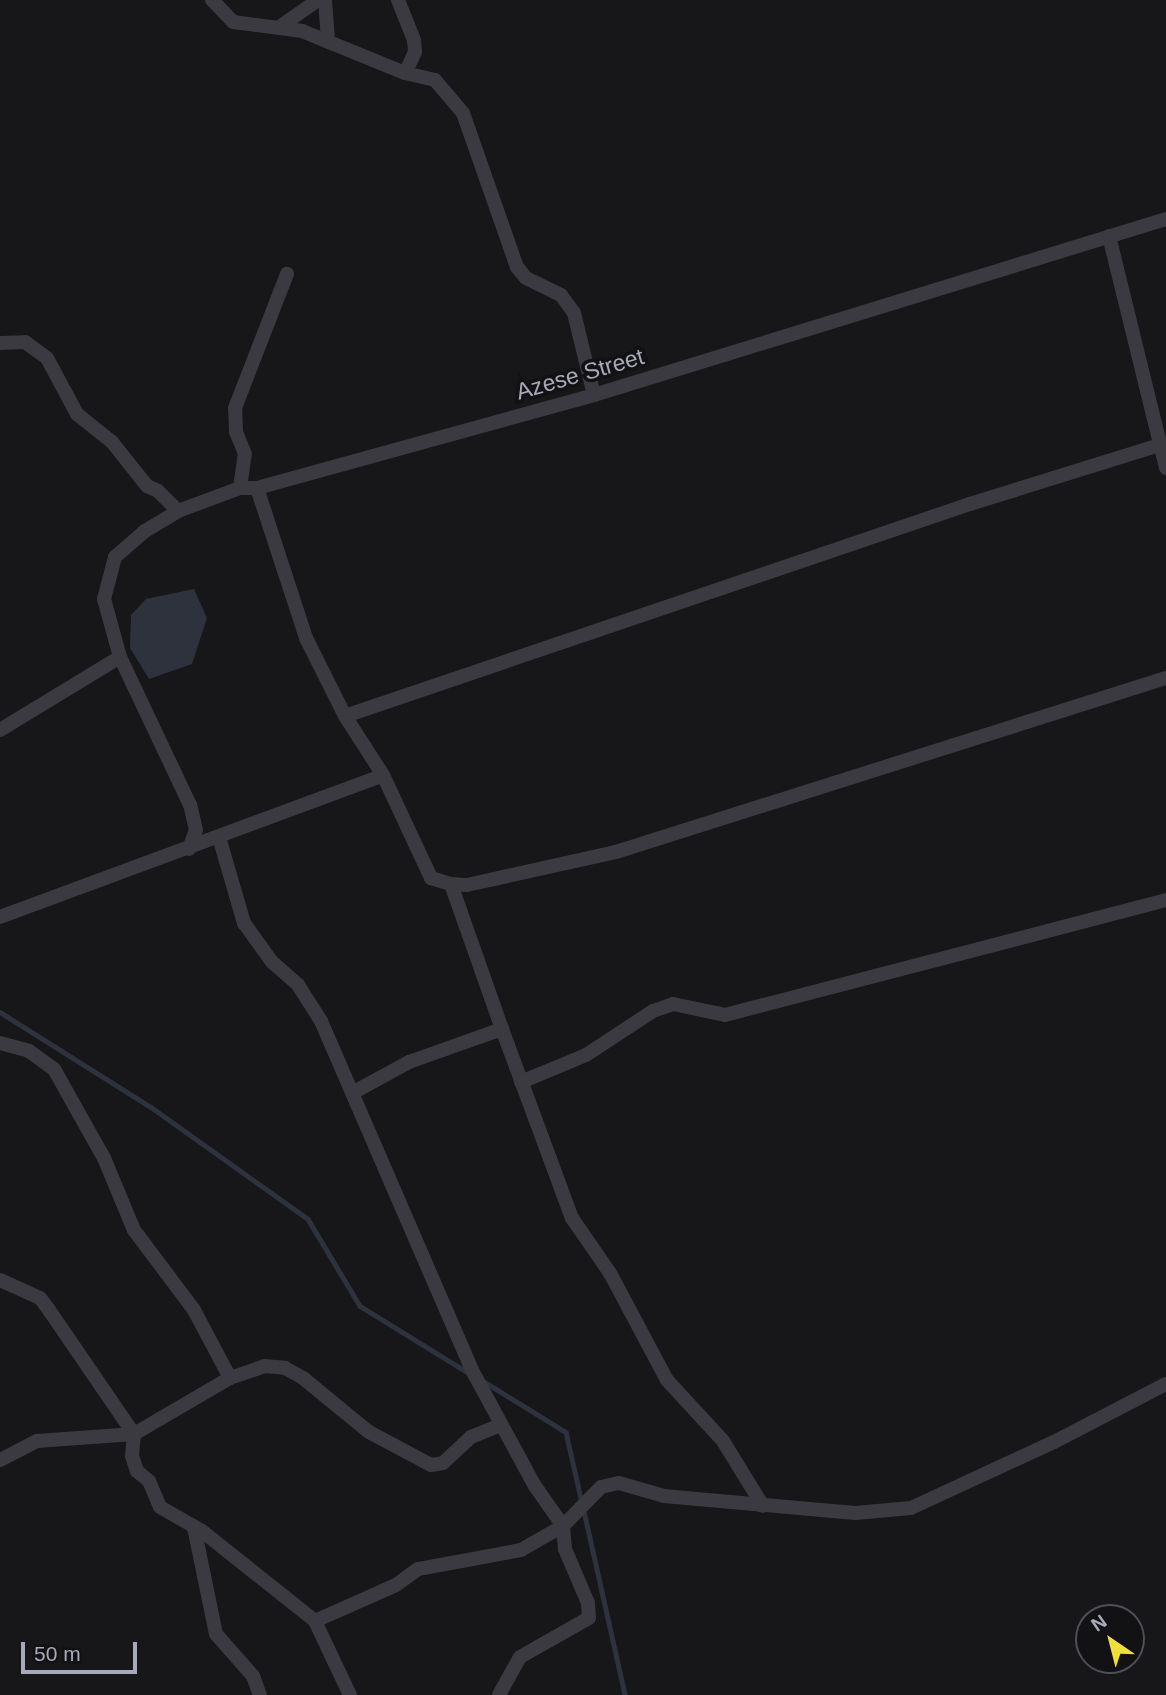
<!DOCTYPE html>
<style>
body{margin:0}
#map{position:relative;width:1166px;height:1695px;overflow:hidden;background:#171719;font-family:Arial,sans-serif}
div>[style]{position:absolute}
.water>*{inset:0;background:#2d323d}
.stream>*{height:4.5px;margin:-2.25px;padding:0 2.25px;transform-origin:2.25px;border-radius:2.25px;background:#2d323d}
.street>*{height:14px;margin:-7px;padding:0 7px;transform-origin:7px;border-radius:7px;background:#3a3a40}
span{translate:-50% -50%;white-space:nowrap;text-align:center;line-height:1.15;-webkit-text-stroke:7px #121214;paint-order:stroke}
.street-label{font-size:23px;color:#a9aab8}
.north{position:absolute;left:1075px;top:1604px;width:70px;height:70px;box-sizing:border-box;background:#121214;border:2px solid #4e4f56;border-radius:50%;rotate:325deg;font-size:19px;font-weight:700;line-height:28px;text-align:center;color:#a9aab8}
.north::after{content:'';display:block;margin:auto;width:24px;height:32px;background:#efe038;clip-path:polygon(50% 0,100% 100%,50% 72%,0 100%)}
.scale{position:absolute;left:21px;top:1642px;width:116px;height:32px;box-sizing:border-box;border:4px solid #a9aab8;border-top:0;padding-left:9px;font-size:21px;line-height:24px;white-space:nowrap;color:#a9aab8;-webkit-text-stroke:5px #121214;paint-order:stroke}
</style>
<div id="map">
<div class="water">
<div style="clip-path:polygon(194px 589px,207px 618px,192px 664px,149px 679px,130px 648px,131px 615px,146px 599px)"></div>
</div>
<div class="stream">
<div style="left:0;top:1012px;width:178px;rotate:32.2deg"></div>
<div style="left:151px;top:1107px;width:193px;rotate:35.5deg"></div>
<div style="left:308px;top:1219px;width:101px;rotate:59.1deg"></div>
<div style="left:360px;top:1306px;width:128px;rotate:31.6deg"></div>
<div style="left:483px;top:1381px;width:97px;rotate:31.6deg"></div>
<div style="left:566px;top:1432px;width:73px;rotate:77.3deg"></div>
<div style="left:584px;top:1511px;width:189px;rotate:77.4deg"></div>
</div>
<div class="street">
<div style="left:212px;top:0;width:30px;rotate:46deg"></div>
<div style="left:233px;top:22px;width:70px;rotate:7.4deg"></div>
<div style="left:302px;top:31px;width:111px;rotate:22.2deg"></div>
<div style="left:405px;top:73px;width:31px;rotate:13deg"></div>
<div style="left:435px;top:80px;width:43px;rotate:49.7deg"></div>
<div style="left:463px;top:113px;width:163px;rotate:70.7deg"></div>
<div style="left:517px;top:267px;width:14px;rotate:51deg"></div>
<div style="left:526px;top:278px;width:39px;rotate:26deg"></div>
<div style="left:561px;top:295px;width:22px;rotate:54deg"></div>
<div style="left:574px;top:313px;width:84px;rotate:76.3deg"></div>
<div style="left:325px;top:0;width:40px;rotate:85.7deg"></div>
<div style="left:398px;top:0;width:43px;rotate:68.2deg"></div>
<div style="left:414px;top:40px;width:12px;rotate:85deg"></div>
<div style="left:415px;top:52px;width:23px;rotate:115deg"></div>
<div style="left:281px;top:26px;width:45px;rotate:-35.1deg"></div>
<div style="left:1109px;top:236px;width:239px;rotate:76.2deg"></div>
<div style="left:0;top:343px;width:25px;rotate:-2deg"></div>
<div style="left:25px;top:342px;width:27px;rotate:36deg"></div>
<div style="left:47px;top:358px;width:64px;rotate:61.8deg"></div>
<div style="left:77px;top:414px;width:45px;rotate:38.7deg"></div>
<div style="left:112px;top:442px;width:56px;rotate:51.5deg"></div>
<div style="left:147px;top:486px;width:12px;rotate:24deg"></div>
<div style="left:158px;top:491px;width:28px;rotate:45deg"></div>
<div style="left:240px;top:488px;width:34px;rotate:-82deg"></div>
<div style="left:245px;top:454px;width:24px;rotate:-112deg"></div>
<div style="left:236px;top:432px;width:24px;rotate:-92deg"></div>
<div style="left:235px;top:408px;width:144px;rotate:-68.8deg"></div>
<div style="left:257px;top:488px;width:158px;rotate:71.9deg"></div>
<div style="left:306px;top:638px;width:87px;rotate:63.4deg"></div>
<div style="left:345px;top:716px;width:70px;rotate:57.2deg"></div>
<div style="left:383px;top:775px;width:114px;rotate:65deg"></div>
<div style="left:431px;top:878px;width:21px;rotate:17deg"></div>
<div style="left:451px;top:884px;width:16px;rotate:4deg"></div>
<div style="left:467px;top:885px;width:153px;rotate:-12.5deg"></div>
<div style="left:616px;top:852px;width:577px;rotate:-17.56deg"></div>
<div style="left:345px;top:716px;width:660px;rotate:-18.74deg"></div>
<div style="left:970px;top:504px;width:199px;rotate:-17.3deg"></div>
<div style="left:0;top:730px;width:140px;rotate:-31.3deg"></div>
<div style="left:219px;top:837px;width:90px;rotate:73.8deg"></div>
<div style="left:244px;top:923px;width:48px;rotate:54.3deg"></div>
<div style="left:272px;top:962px;width:35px;rotate:41deg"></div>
<div style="left:298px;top:985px;width:43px;rotate:57.4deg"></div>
<div style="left:321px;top:1021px;width:382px;rotate:66.6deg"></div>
<div style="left:473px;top:1372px;width:130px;rotate:61.5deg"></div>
<div style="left:535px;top:1486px;width:49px;rotate:55deg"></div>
<div style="left:563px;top:1526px;width:48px;rotate:150.3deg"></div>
<div style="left:521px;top:1550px;width:105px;rotate:169.5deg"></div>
<div style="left:418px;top:1569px;width:27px;rotate:144deg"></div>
<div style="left:396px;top:1585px;width:89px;rotate:156deg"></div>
<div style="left:189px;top:849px;width:20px;rotate:-70deg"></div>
<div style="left:196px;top:830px;width:26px;rotate:-103deg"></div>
<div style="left:190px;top:805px;width:164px;rotate:-115.3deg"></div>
<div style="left:120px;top:657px;width:60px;rotate:-105.4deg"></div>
<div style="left:104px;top:599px;width:43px;rotate:-75.3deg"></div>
<div style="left:115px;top:557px;width:40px;rotate:-41deg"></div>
<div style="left:145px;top:531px;width:39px;rotate:-31deg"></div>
<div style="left:178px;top:511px;width:66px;rotate:-20.4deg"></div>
<div style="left:240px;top:488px;width:17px"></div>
<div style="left:257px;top:488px;width:350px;rotate:-15.4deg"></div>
<div style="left:594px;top:395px;width:598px;rotate:-17.1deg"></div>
<div style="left:0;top:917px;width:408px;rotate:-20.3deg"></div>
<div style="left:502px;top:1029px;width:202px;rotate:69.7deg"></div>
<div style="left:572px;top:1218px;width:67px;rotate:55.4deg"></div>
<div style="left:610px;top:1273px;width:121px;rotate:62deg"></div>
<div style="left:667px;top:1380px;width:83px;rotate:47.4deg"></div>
<div style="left:723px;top:1441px;width:76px;rotate:58.4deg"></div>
<div style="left:0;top:1043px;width:30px;rotate:15deg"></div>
<div style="left:29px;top:1051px;width:31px;rotate:36deg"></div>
<div style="left:54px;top:1069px;width:102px;rotate:60.7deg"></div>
<div style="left:104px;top:1158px;width:78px;rotate:67.4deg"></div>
<div style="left:134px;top:1230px;width:100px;rotate:53.1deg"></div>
<div style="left:194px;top:1310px;width:77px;rotate:62.1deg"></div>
<div style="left:521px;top:1082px;width:70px;rotate:-22.6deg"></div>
<div style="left:586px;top:1055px;width:80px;rotate:-33.3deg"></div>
<div style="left:653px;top:1011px;width:21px;rotate:-19deg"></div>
<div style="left:673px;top:1004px;width:53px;rotate:11.9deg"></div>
<div style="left:725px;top:1015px;width:456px;rotate:-14.6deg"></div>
<div style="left:354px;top:1092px;width:63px;rotate:-28.6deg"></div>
<div style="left:409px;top:1062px;width:99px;rotate:-19.5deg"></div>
<div style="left:502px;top:1029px;width:154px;rotate:-109.4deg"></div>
<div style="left:0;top:1280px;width:44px;rotate:24.2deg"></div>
<div style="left:40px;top:1298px;width:15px;rotate:53deg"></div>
<div style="left:49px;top:1310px;width:150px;rotate:55.6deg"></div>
<div style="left:134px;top:1434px;width:22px;rotate:95deg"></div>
<div style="left:132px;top:1456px;width:16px;rotate:72deg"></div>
<div style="left:137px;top:1471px;width:16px;rotate:40deg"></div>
<div style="left:149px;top:1481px;width:28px;rotate:67deg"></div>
<div style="left:160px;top:1507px;width:48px;rotate:29.7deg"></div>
<div style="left:202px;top:1531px;width:144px;rotate:38.5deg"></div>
<div style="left:315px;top:1621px;width:82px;rotate:64.7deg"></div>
<div style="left:0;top:1460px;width:42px;rotate:-27.2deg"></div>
<div style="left:37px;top:1441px;width:97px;rotate:-4.1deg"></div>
<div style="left:134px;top:1434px;width:111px;rotate:-30.3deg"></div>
<div style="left:230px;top:1378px;width:36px;rotate:-19deg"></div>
<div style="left:264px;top:1366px;width:21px;rotate:5deg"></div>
<div style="left:285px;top:1368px;width:21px;rotate:29deg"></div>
<div style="left:303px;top:1378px;width:85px;rotate:39.3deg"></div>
<div style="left:369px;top:1432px;width:70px;rotate:28deg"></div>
<div style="left:431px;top:1465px;width:12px;rotate:-9deg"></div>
<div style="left:443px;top:1463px;width:38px;rotate:-43deg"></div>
<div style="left:471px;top:1437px;width:32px;rotate:-22deg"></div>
<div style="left:194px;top:1527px;width:109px;rotate:78.4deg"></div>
<div style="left:216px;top:1634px;width:56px;rotate:48.6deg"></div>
<div style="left:253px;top:1676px;width:20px;rotate:70deg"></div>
<div style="left:499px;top:1695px;width:43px;rotate:-61.1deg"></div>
<div style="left:520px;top:1657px;width:79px;rotate:-29.5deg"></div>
<div style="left:589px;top:1618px;width:15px;rotate:-94deg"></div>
<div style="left:588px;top:1603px;width:59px;rotate:-113.1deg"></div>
<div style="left:565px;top:1549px;width:23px;rotate:-95deg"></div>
<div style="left:563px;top:1526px;width:54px;rotate:-45.7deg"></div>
<div style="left:601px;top:1487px;width:18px;rotate:-13deg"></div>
<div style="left:619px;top:1483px;width:47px;rotate:16.1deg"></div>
<div style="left:664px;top:1496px;width:192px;rotate:5.1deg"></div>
<div style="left:855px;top:1513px;width:56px;rotate:-5.1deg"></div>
<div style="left:911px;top:1508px;width:157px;rotate:-24.8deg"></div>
<div style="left:1054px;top:1442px;width:126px;rotate:-27.4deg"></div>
</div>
<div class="street-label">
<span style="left:580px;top:374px;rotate:-16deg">Azese Street</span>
</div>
<div class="north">N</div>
<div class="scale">50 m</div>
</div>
